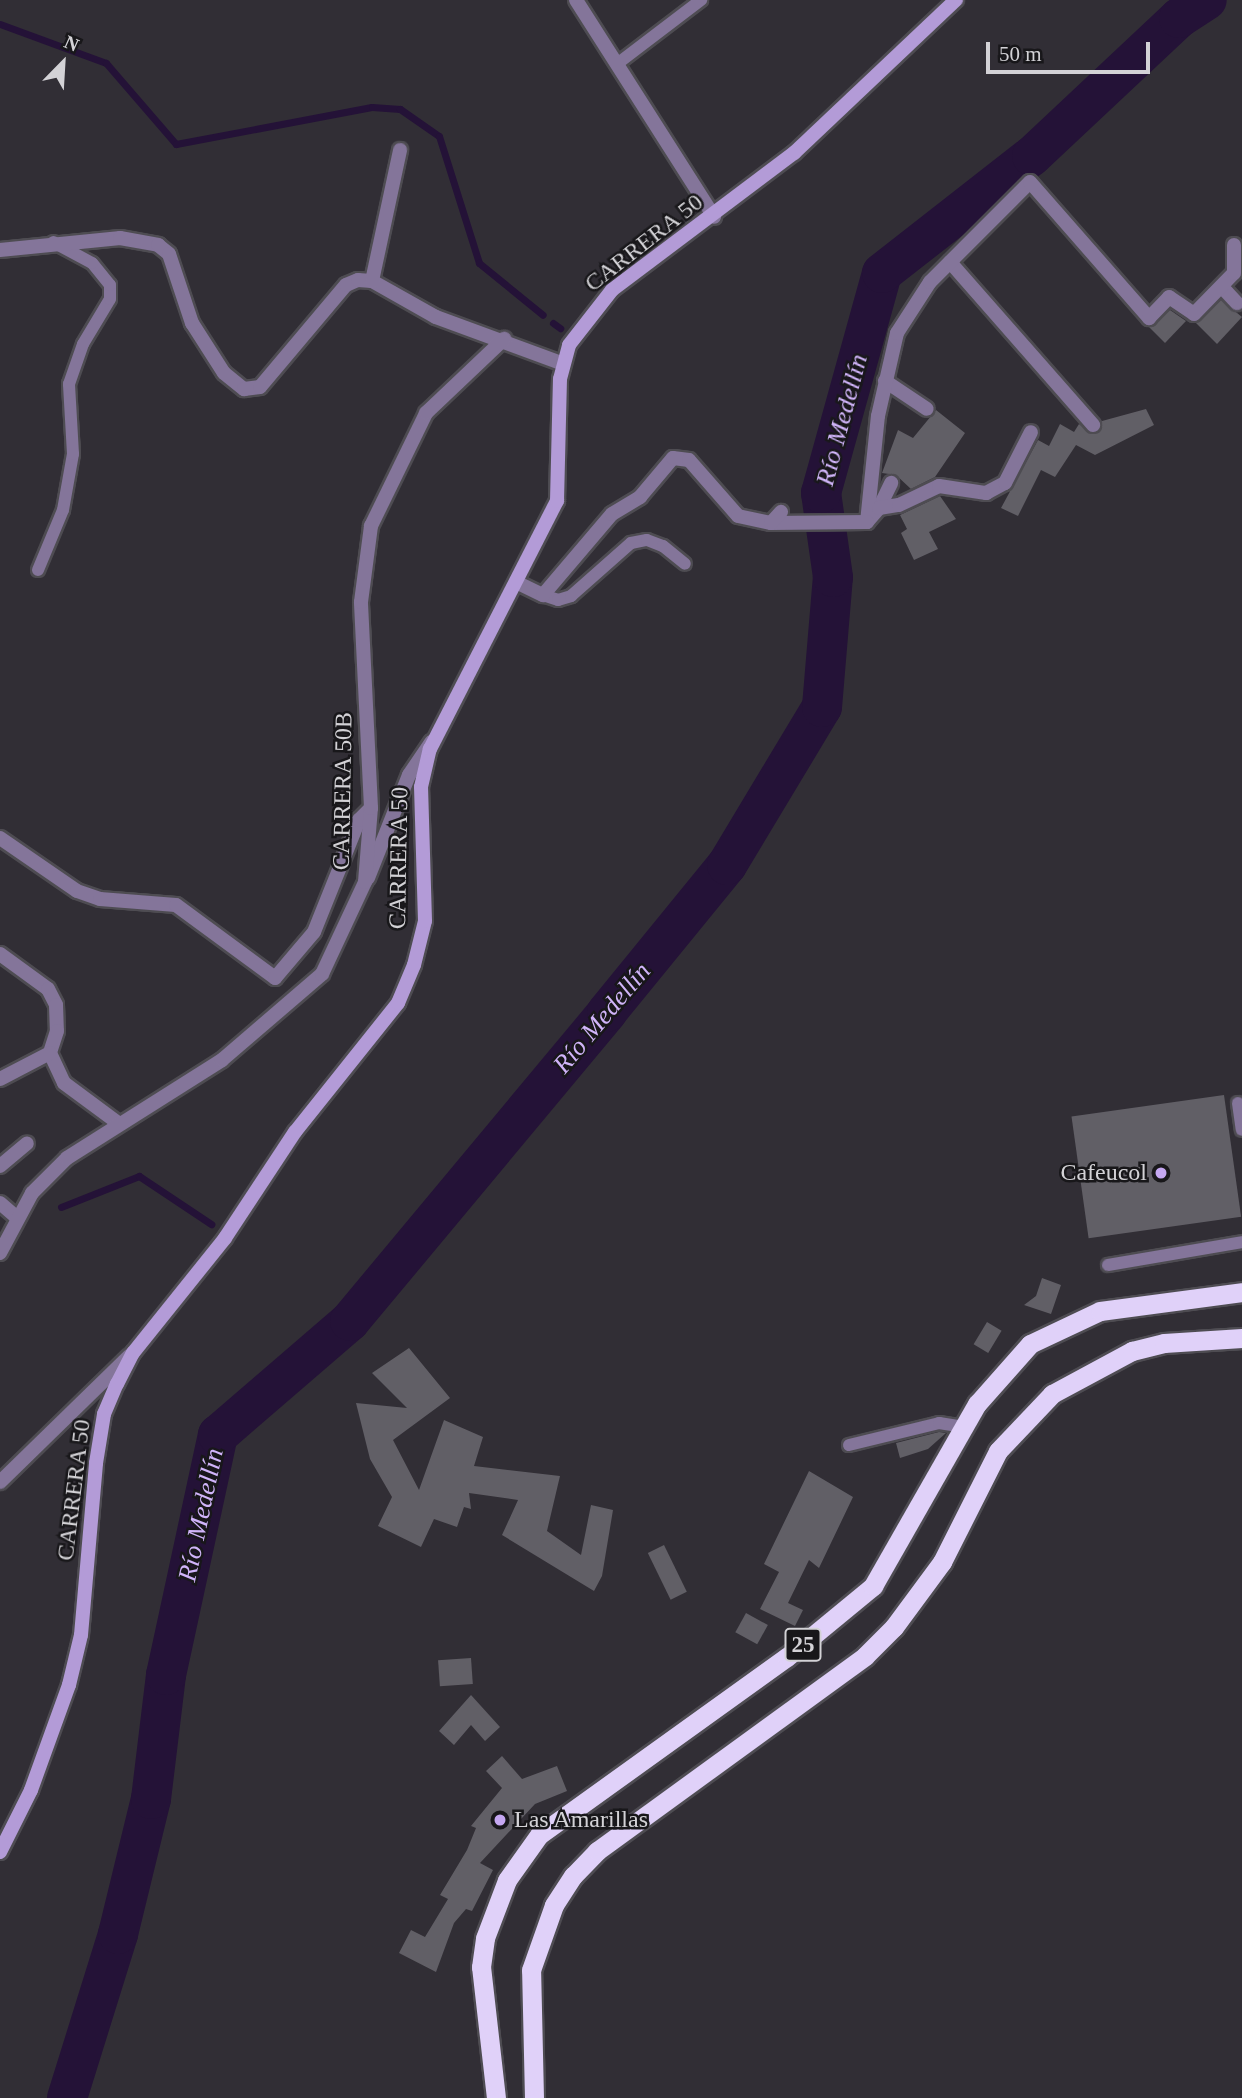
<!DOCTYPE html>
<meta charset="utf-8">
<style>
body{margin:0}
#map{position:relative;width:1242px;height:2098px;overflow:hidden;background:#312e35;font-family:"Times New Roman",serif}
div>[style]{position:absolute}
.stream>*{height:7px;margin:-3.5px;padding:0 3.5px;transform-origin:3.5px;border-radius:3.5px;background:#241237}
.river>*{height:40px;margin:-20px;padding:0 20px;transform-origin:20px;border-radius:20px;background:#241237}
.building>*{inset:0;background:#615f66;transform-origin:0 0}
.roads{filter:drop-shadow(2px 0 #4e4c52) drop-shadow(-2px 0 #4e4c52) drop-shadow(0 2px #4e4c52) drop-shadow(0 -2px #4e4c52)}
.service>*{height:12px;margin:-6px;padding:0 6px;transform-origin:6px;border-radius:6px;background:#84759a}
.pedestrian>*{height:14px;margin:-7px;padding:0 7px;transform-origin:7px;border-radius:7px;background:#84759a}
.minor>*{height:14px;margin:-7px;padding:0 7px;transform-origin:7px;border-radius:7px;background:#84759a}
.secondary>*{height:14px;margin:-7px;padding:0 7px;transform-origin:7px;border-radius:7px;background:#b39bd7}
.trunk>*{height:19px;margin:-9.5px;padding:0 9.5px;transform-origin:9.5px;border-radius:9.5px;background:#e0d1f9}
.dots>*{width:19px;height:19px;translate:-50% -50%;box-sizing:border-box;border:4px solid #18171a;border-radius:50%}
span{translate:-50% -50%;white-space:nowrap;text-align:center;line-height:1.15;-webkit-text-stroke:5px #18171a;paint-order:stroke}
.shield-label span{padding:2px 5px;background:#18171a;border:2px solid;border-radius:5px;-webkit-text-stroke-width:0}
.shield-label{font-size:23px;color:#d3d2d6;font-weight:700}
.street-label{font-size:24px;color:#d3d2d6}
.poi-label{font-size:24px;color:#d3d2d6}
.right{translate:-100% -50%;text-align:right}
.left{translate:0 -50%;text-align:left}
.water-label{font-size:26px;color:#d0b4f9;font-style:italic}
.north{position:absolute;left:28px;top:28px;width:70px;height:70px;-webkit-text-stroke:5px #18171a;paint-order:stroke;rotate:24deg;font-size:19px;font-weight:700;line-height:28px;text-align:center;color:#d3d2d6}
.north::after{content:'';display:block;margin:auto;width:24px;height:32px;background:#d3d2d6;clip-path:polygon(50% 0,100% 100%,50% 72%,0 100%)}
.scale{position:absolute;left:986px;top:42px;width:164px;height:32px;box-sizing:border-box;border:4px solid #d3d2d6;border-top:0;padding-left:9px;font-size:21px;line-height:24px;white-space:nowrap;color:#d3d2d6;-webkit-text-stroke:5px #18171a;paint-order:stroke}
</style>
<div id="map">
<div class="stream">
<div style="left:0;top:24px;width:113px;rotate:20.2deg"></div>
<div style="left:106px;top:63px;width:107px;rotate:49.2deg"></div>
<div style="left:176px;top:144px;width:199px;rotate:-10.7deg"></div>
<div style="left:372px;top:107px;width:28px;rotate:4deg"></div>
<div style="left:400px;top:109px;width:47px;rotate:34.7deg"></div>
<div style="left:439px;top:136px;width:133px;rotate:72.5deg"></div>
<div style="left:479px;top:263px;width:82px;rotate:39.1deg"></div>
<div style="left:553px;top:323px;width:9px;rotate:36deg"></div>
<div style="left:61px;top:1207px;width:84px;rotate:-21.7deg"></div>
<div style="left:139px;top:1176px;width:87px;rotate:33.7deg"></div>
</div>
<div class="river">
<div style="left:67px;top:2098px;width:172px;rotate:-72.7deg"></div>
<div style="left:118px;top:1934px;width:139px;rotate:-76.3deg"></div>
<div style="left:151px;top:1799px;width:125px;rotate:-83.1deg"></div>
<div style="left:166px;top:1675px;width:246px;rotate:-77.8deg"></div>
<div style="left:218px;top:1435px;width:174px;rotate:-40.8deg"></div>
<div style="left:350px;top:1321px;width:402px;rotate:-50.2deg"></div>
<div style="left:607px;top:1012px;width:190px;rotate:-50.8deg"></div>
<div style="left:727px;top:865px;width:184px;rotate:-59deg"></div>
<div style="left:822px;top:707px;width:130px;rotate:-85.2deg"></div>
<div style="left:833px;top:577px;width:85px;rotate:-98.1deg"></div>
<div style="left:821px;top:493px;width:228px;rotate:-74.5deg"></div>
<div style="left:882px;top:273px;width:190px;rotate:-38deg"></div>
<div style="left:1032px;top:156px;width:202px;rotate:-43.2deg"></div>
<div style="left:1179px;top:18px;width:33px;rotate:-33deg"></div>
</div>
<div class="building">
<div style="clip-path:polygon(1221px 300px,1242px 317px,1217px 344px,1196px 323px)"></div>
<div style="clip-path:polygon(1170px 310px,1186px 321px,1165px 343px,1149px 327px)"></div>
<div style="clip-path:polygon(1146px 409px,1154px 425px,1095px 455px,1076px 445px,1055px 477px,1041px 470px,1018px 516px,1001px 508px,1038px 440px,1049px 446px,1060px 424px,1074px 432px,1079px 424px,1094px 434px,1102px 421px)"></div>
<div style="clip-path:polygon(936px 410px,965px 433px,935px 477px,911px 489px,896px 475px,882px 473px,898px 430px,913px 438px)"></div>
<div style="clip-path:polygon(940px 496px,956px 519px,929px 532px,938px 549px,914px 560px,901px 533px,907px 529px,900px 515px)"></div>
<div style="left:1224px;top:1095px;width:123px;height:154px;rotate:82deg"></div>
<div style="clip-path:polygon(1042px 1278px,1061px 1285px,1051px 1314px,1024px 1305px,1036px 1296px)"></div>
<div style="left:987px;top:1322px;width:17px;height:26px;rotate:31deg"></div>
<div style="clip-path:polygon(409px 1348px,450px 1398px,393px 1440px,419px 1490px,444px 1420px,483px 1437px,474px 1466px,560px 1476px,547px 1531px,581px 1555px,591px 1505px,613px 1510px,602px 1576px,594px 1591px,502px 1535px,518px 1500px,469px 1493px,471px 1509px,464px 1507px,457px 1527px,434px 1519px,421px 1547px,378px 1526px,392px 1497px,370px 1459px,356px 1403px,407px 1408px,372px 1373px)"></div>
<div style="clip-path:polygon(939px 1432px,946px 1433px,928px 1449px,900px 1458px,896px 1443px)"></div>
<div style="clip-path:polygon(809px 1471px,853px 1497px,819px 1568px,809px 1560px,788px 1603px,803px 1610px,795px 1626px,760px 1609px,779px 1572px,764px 1564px)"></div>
<div style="left:664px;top:1545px;width:52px;height:18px;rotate:64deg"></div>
<div style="left:746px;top:1613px;width:25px;height:22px;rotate:29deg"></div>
<div style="left:471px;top:1658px;width:26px;height:33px;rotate:86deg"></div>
<div style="clip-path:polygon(471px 1695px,500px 1727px,485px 1741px,471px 1725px,454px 1745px,439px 1731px)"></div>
<div style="clip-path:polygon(502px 1756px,522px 1779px,557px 1766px,567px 1791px,535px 1804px,480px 1863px,493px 1870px,472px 1911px,466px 1909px,454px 1923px,436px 1972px,399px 1953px,411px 1930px,425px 1937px,448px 1899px,440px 1895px,467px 1850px,476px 1828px,471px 1826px,502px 1788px,486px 1771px)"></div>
</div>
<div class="roads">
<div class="service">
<div style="left:617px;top:64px;width:106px;rotate:-37.3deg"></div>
<div style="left:38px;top:570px;width:65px;rotate:-67.4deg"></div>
<div style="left:63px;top:510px;width:57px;rotate:-79.9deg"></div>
<div style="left:73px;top:454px;width:70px;rotate:-93.3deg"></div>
<div style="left:69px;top:384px;width:42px;rotate:-70.7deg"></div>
<div style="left:83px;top:344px;width:52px;rotate:-59deg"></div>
<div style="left:110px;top:299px;width:14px;rotate:-90deg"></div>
<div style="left:110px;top:285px;width:28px;rotate:-129deg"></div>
<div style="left:92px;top:263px;width:44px;rotate:-151.7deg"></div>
<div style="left:543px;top:595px;width:16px;rotate:18deg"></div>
<div style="left:558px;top:600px;width:14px;rotate:-17deg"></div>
<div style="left:571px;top:596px;width:80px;rotate:-41.5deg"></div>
<div style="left:631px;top:543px;width:16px;rotate:-11deg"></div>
<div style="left:647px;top:540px;width:17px;rotate:21deg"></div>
<div style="left:663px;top:546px;width:28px;rotate:39deg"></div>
<div style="left:1238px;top:1103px;width:27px;rotate:82deg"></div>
<div style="left:1108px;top:1265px;width:136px;rotate:-9.7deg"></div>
<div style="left:849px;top:1445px;width:93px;rotate:-13.7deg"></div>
<div style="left:939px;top:1423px;width:24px;rotate:9deg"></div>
</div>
<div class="pedestrian">
<div style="left:950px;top:262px;width:217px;rotate:48.7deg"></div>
<div style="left:1222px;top:287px;width:22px;rotate:47deg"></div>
<div style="left:885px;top:381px;width:50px;rotate:33.7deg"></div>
<div style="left:879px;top:508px;width:28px;rotate:-64deg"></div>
<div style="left:867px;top:522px;width:107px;rotate:-84.1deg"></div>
<div style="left:878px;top:416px;width:85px;rotate:-77.1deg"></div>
<div style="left:897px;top:333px;width:61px;rotate:-57.1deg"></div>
<div style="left:930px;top:282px;width:141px;rotate:-45deg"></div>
<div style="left:1030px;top:182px;width:181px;rotate:48.8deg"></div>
<div style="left:1149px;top:318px;width:29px;rotate:-46deg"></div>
<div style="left:1169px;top:297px;width:30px;rotate:34deg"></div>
<div style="left:1194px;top:314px;width:57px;rotate:-45.7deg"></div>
<div style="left:1234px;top:273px;width:28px;rotate:-90deg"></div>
<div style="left:867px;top:522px;width:18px;rotate:-49deg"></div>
<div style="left:879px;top:508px;width:20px;rotate:-9deg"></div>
<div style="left:899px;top:505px;width:44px;rotate:-25.4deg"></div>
<div style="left:939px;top:486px;width:48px;rotate:8.5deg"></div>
<div style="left:986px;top:493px;width:21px;rotate:-28deg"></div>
<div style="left:1005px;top:483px;width:57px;rotate:-63deg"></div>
<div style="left:771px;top:523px;width:96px;rotate:-0.6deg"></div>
</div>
<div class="minor">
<div style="left:576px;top:0;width:257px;rotate:57.5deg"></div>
<div style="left:0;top:250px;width:121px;rotate:-5.7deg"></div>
<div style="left:120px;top:238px;width:39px;rotate:10deg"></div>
<div style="left:158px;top:245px;width:14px;rotate:39deg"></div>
<div style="left:169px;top:254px;width:73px;rotate:71.6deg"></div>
<div style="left:192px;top:323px;width:59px;rotate:57.4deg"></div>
<div style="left:224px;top:373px;width:26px;rotate:39deg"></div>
<div style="left:244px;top:389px;width:16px;rotate:-7deg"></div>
<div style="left:260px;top:387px;width:133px;rotate:-49.9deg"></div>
<div style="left:346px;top:285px;width:13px;rotate:-23deg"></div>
<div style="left:358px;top:280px;width:14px;rotate:4deg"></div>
<div style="left:372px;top:281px;width:73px;rotate:29.4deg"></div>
<div style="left:436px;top:317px;width:133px;rotate:20.2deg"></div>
<div style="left:372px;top:281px;width:134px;rotate:-77.9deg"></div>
<div style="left:518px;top:583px;width:28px;rotate:26deg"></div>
<div style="left:543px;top:595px;width:106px;rotate:-49.6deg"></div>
<div style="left:612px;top:514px;width:33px;rotate:-31deg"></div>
<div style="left:640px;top:497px;width:51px;rotate:-49.8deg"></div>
<div style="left:673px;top:458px;width:16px;rotate:7deg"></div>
<div style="left:689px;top:460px;width:74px;rotate:48.8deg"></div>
<div style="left:738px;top:516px;width:34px;rotate:12deg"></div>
<div style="left:771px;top:523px;width:15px;rotate:-48deg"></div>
<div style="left:0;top:838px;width:93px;rotate:34.5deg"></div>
<div style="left:77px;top:891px;width:24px;rotate:19deg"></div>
<div style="left:100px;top:899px;width:76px;rotate:4.5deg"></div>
<div style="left:176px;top:905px;width:123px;rotate:36.4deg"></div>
<div style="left:275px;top:978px;width:60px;rotate:-49.7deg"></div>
<div style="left:314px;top:932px;width:121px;rotate:-68.1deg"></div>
<div style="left:359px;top:820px;width:17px;rotate:-45deg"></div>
<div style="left:368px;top:878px;width:111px;rotate:-68.3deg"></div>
<div style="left:409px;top:775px;width:40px;rotate:-56deg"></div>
<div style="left:0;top:954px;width:59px;rotate:36.1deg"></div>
<div style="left:48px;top:989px;width:18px;rotate:63deg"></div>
<div style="left:56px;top:1005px;width:26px;rotate:88deg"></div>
<div style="left:57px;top:1031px;width:23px;rotate:108deg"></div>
<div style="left:50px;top:1053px;width:33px;rotate:65deg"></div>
<div style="left:64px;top:1083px;width:67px;rotate:36.5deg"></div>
<div style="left:0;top:1079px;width:56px;rotate:-27.5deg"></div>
<div style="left:0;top:1166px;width:35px;rotate:-40deg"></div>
<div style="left:0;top:1203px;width:23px;rotate:41deg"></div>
<div style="left:0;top:1253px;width:68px;rotate:-61.9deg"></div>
<div style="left:32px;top:1193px;width:49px;rotate:-45deg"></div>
<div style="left:67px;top:1158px;width:183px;rotate:-32.3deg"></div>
<div style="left:222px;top:1060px;width:132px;rotate:-40.7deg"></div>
<div style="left:322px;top:974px;width:102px;rotate:-64.9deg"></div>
<div style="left:365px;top:882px;width:74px;rotate:-85.4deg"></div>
<div style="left:371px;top:808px;width:206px;rotate:-92.8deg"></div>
<div style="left:361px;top:602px;width:77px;rotate:-82.5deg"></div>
<div style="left:371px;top:526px;width:126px;rotate:-64deg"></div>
<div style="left:426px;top:413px;width:108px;rotate:-43.5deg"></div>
<div style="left:0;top:1482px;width:180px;rotate:-44.3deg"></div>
</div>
<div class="secondary">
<div style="left:0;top:1852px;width:69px;rotate:-63.4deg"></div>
<div style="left:31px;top:1790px;width:112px;rotate:-70.1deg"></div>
<div style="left:69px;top:1685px;width:51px;rotate:-76.5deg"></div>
<div style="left:81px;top:1635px;width:173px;rotate:-85deg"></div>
<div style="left:96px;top:1463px;width:50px;rotate:-80.7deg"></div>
<div style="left:104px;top:1414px;width:33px;rotate:-67deg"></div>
<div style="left:117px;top:1384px;width:35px;rotate:-63deg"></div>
<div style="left:133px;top:1353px;width:147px;rotate:-51.3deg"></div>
<div style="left:225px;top:1238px;width:127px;rotate:-56.6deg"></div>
<div style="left:295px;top:1132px;width:165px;rotate:-51.4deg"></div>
<div style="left:398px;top:1003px;width:41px;rotate:-67.2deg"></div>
<div style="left:414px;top:965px;width:45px;rotate:-76deg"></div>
<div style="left:425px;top:921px;width:134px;rotate:-91.7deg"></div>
<div style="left:421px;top:787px;width:39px;rotate:-77deg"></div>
<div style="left:430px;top:749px;width:279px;rotate:-62.9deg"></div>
<div style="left:557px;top:501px;width:122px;rotate:-88.6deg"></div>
<div style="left:560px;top:379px;width:35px;rotate:-75deg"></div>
<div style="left:569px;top:345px;width:70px;rotate:-52deg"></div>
<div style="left:612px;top:290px;width:228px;rotate:-37deg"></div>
<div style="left:794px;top:153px;width:223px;rotate:-43.4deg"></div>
</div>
<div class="trunk">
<div style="left:496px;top:2098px;width:132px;rotate:-96.5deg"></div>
<div style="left:481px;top:1967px;width:29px;rotate:-82deg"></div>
<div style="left:485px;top:1938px;width:62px;rotate:-69.2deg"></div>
<div style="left:507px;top:1880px;width:55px;rotate:-54.6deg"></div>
<div style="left:539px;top:1835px;width:305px;rotate:-35.7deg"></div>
<div style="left:787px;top:1657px;width:112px;rotate:-39.5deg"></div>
<div style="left:873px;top:1586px;width:210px;rotate:-60.3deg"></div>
<div style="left:977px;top:1404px;width:80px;rotate:-48.5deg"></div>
<div style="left:1030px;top:1344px;width:77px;rotate:-25.2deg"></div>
<div style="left:1100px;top:1311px;width:143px;rotate:-7.6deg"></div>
<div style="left:534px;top:2098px;width:128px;rotate:-91.3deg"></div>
<div style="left:531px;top:1970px;width:69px;rotate:-70.5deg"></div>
<div style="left:554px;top:1905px;width:35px;rotate:-57deg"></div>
<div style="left:573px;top:1876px;width:35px;rotate:-46deg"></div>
<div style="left:597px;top:1851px;width:331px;rotate:-36deg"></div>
<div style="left:865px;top:1656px;width:41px;rotate:-45deg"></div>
<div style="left:894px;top:1627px;width:81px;rotate:-53.6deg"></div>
<div style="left:942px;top:1562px;width:124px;rotate:-63.2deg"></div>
<div style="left:998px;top:1451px;width:79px;rotate:-46.5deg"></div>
<div style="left:1052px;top:1394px;width:91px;rotate:-28.3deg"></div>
<div style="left:1132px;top:1351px;width:33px;rotate:-14deg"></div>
<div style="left:1164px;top:1343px;width:78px;rotate:-3.7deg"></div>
</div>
</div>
<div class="dots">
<div style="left:1161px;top:1173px;background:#c5a7f1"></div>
<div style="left:500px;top:1820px;background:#c5a7f1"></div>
</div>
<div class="shield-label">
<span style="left:803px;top:1645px">25</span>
</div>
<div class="street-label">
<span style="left:644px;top:243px;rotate:-38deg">CARRERA 50</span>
<span style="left:343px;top:791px;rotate:-89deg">CARRERA 50B</span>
<span style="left:399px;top:858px;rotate:-89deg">CARRERA 50</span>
<span style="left:74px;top:1490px;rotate:-83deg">CARRERA 50</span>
</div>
<div class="poi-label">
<span class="right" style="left:1147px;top:1173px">Cafeucol</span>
<span class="left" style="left:514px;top:1820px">Las Amarillas</span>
</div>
<div class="water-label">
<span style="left:842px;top:420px;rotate:-75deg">Río Medellín</span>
<span style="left:602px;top:1018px;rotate:-50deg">Río Medellín</span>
<span style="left:201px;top:1515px;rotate:-78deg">Río Medellín</span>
</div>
<div class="north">N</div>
<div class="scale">50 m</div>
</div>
